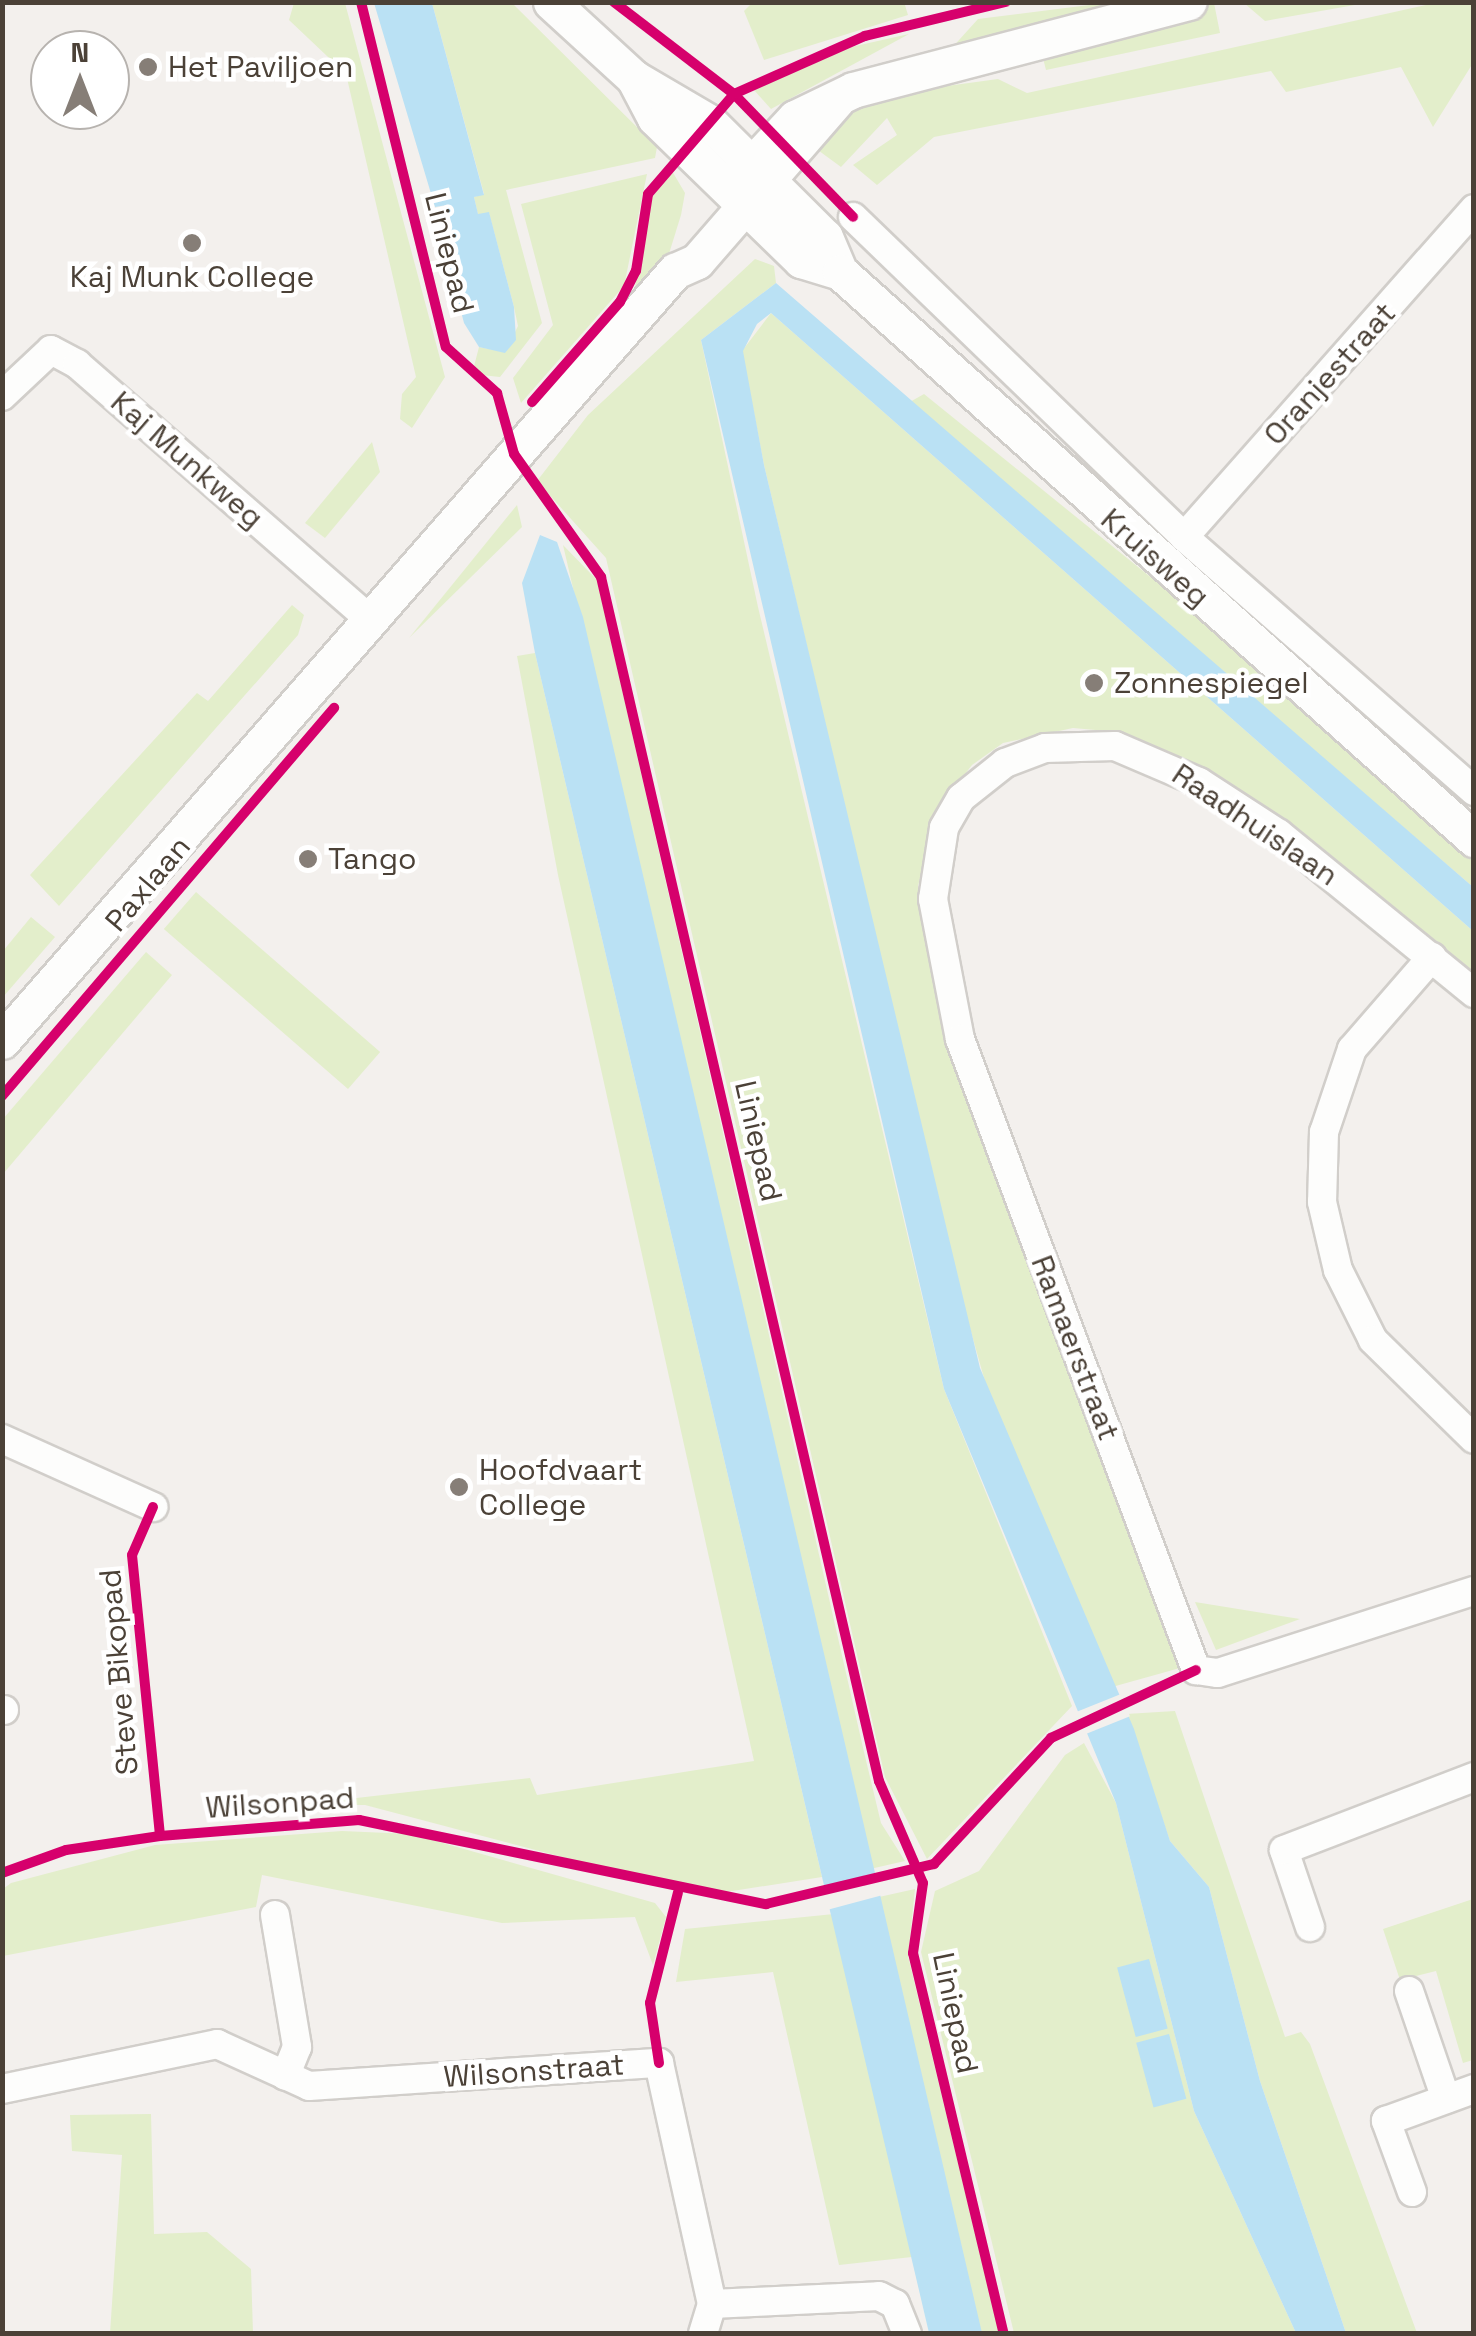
<!DOCTYPE html>
<style>
body{margin:0}
#map{position:relative;width:1476px;height:2336px;overflow:hidden;background:#f3f0ed;font-family:"Space Grotesk",sans-serif}
div>[style]{position:absolute}
.green>*{inset:0;background:#e3eecb;transform-origin:0 0}
.water>*{inset:0;background:#bae1f4;transform-origin:0 0}
.pier>*{inset:0;background:#f3f0ed;transform-origin:0 0}
.roads{filter:drop-shadow(2px 0 #d1ceca) drop-shadow(-2px 0 #d1ceca) drop-shadow(0 2px #d1ceca) drop-shadow(0 -2px #d1ceca)}
.minor>*{height:28px;margin:-14px;padding:0 14px;transform-origin:14px;border-radius:14px;background:#fdfdfc}
.tertiary>*{height:35px;margin:-17.5px;padding:0 17.5px;transform-origin:17.5px;border-radius:17.5px;background:#fdfdfc}
.cycleway>*{height:10px;margin:-5px;padding:0 5px;transform-origin:5px;border-radius:5px;background:#d6006c}
.dots>*{width:28px;height:28px;translate:-50% -50%;box-sizing:border-box;border:5px solid #fff;border-radius:50%}
span{translate:-50% -50%;white-space:nowrap;text-align:center;line-height:1.15;-webkit-text-stroke:9px #fff;paint-order:stroke}
.poi-label{font-size:30px;color:#4b4137}
.left{translate:0 -50%;text-align:left}
.street-label{font-size:30px;color:#4b4137}
.frame{position:absolute;inset:0;border:5px solid #4b4137;pointer-events:none}
.north{position:absolute;left:30px;top:30px;width:100px;height:100px;box-sizing:border-box;background:#fff;border:2px solid #b7b3af;border-radius:50%;rotate:0deg;font-size:28px;font-weight:700;line-height:40px;text-align:center;color:#4b4137}
.north::after{content:'';display:block;margin:auto;width:35px;height:45px;background:#867e77;clip-path:polygon(50% 0,100% 100%,50% 72%,0 100%)}
</style>
<div id="map">
<div class="green">
<div style="clip-path:polygon(904px 2px,908px 15px,764px 60px,744px 11px,752px 3px)"></div>
<div style="clip-path:polygon(294px 3px,345px 3px,445px 377px,412px 428px,400px 419px,402px 394px,416px 377px,346px 74px,289px 20px)"></div>
<div style="clip-path:polygon(432px 3px,512px 3px,657px 147px,655px 158px,506px 190px,542px 323px,500px 377px,472px 374px,479px 347px,505px 352px,518px 326px,514px 307px,489px 213px,478px 215px,474px 197px,484px 194px)"></div>
<div style="clip-path:polygon(1105px 3px,1214px 3px,1220px 33px,1046px 70px,1043px 58px,1082px 37px,950px 50px,978px 19px)"></div>
<div style="clip-path:polygon(1244px 3px,1366px 3px,1265px 21px)"></div>
<div style="clip-path:polygon(1435px 3px,1473px 3px,1473px 63px,1433px 127px,1401px 67px,1286px 92px,1271px 71px,934px 137px,877px 185px,853px 165px,897px 135px,887px 118px,841px 167px,811px 145px,860px 107px,903px 92px,998px 79px,1027px 93px)"></div>
<div style="clip-path:polygon(909px 34px,771px 109px,754px 90px,851px 47px)"></div>
<div style="clip-path:polygon(672px 171px,685px 193px,681px 215px,663px 273px,635px 288px,647px 204px)"></div>
<div style="clip-path:polygon(647px 174px,624px 286px,521px 403px,513px 378px,553px 325px,521px 204px)"></div>
<div style="clip-path:polygon(755px 259px,774px 266px,776px 283px,701px 340px,758px 607px,944px 1389px,1072px 1706px,927px 1859px,885px 1777px,606px 558px,537px 481px,588px 415px)"></div>
<div style="clip-path:polygon(771px 313px,1473px 931px,1473px 978px,1229px 785px,1118px 732px,1073px 728px,1003px 743px,972px 765px,938px 809px,918px 886px,946px 1047px,1180px 1668px,1112px 1687px,993px 1410px,957px 1282px,764px 465px,742px 351px)"></div>
<div style="clip-path:polygon(924px 394px,1174px 596px,1473px 859px,1473px 887px,908px 403px)"></div>
<div style="clip-path:polygon(372px 442px,380px 472px,325px 538px,305px 523px)"></div>
<div style="clip-path:polygon(517px 505px,522px 527px,409px 638px)"></div>
<div style="clip-path:polygon(563px 545px,597px 580px,864px 1752px,881px 1823px,905px 1861px,870px 1869px)"></div>
<div style="clip-path:polygon(292px 605px,304px 615px,298px 635px,59px 906px,30px 875px,197px 693px,208px 701px)"></div>
<div style="clip-path:polygon(535px 653px,822px 1877px,707px 1895px,365px 1805px,296px 1805px,530px 1778px,537px 1795px,754px 1761px,558px 875px,517px 656px)"></div>
<div style="left:196px;top:892px;width:244px;height:49px;rotate:41deg"></div>
<div style="clip-path:polygon(31px 917px,55px 937px,3px 997px,3px 951px)"></div>
<div style="clip-path:polygon(146px 952px,172px 975px,3px 1174px,3px 1119px)"></div>
<div style="clip-path:polygon(1195px 1602px,1300px 1619px,1216px 1650px)"></div>
<div style="clip-path:polygon(1175px 1711px,1285px 2037px,1301px 2032px,1310px 2044px,1417px 2333px,1346px 2333px,1260px 2081px,1209px 1887px,1170px 1841px,1126px 1714px)"></div>
<div style="clip-path:polygon(1084px 1743px,1116px 1803px,1194px 2111px,1296px 2333px,1014px 2333px,921px 1952px,935px 1891px,979px 1871px,1065px 1755px)"></div>
<div style="clip-path:polygon(342px 1831px,411px 1834px,655px 1903px,666px 1917px,653px 1965px,635px 1917px,502px 1923px,262px 1875px,256px 1907px,3px 1956px,3px 1889px,11px 1883px,155px 1845px)"></div>
<div style="clip-path:polygon(915px 1889px,908px 1956px,999px 2333px,981px 2333px,879px 1897px)"></div>
<div style="clip-path:polygon(1473px 1899px,1473px 2060px,1463px 2063px,1436px 1971px,1400px 1980px,1383px 1929px)"></div>
<div style="clip-path:polygon(834px 1914px,912px 2257px,839px 2265px,773px 1972px,676px 1982px,685px 1929px)"></div>
<div style="clip-path:polygon(151px 2114px,154px 2234px,207px 2232px,251px 2269px,253px 2333px,110px 2333px,122px 2155px,72px 2151px,70px 2115px)"></div>
</div>
<div class="water">
<div style="clip-path:polygon(374px 3px,432px 3px,484px 195px,474px 197px,478px 214px,489px 212px,514px 307px,516px 340px,505px 353px,479px 347px,464px 323px,438px 224px,450px 221px,447px 205px,435px 207px)"></div>
<div style="clip-path:polygon(776px 283px,1473px 887px,1473px 931px,771px 313px,757px 324px,743px 351px,764px 465px,980px 1368px,1134px 1729px,1170px 1841px,1209px 1887px,1260px 2081px,1346px 2333px,1296px 2333px,1194px 2111px,1116px 1803px,944px 1389px,701px 340px)"></div>
<div style="clip-path:polygon(540px 535px,557px 542px,583px 617px,982px 2333px,929px 2333px,535px 653px,522px 583px)"></div>
<div style="left:1149px;top:1959px;width:72px;height:33px;rotate:75deg"></div>
<div style="left:1169px;top:2034px;width:67px;height:34px;rotate:75deg"></div>
</div>
<div class="pier">
<div style="left:1121px;top:1694px;width:24px;height:55px;rotate:68deg"></div>
<div style="left:876px;top:1873px;width:23px;height:58px;rotate:75deg"></div>
</div>
<div class="roads">
<div class="minor">
<div style="left:853px;top:217px;width:460px;rotate:44deg"></div>
<div style="left:1184px;top:537px;width:386px;rotate:41.2deg"></div>
<div style="left:2px;top:396px;width:67px;rotate:-43.2deg"></div>
<div style="left:51px;top:350px;width:30px;rotate:28deg"></div>
<div style="left:77px;top:364px;width:389px;rotate:41.1deg"></div>
<div style="left:1184px;top:537px;width:438px;rotate:-48.5deg"></div>
<div style="left:1432px;top:957px;width:122px;rotate:131deg"></div>
<div style="left:1352px;top:1049px;width:88px;rotate:108.6deg"></div>
<div style="left:1324px;top:1132px;width:70px;rotate:91.6deg"></div>
<div style="left:1322px;top:1202px;width:70px;rotate:76.8deg"></div>
<div style="left:1338px;top:1270px;width:78px;rotate:63.4deg"></div>
<div style="left:1373px;top:1340px;width:141px;rotate:44.4deg"></div>
<div style="left:1474px;top:993px;width:252px;rotate:-140.8deg"></div>
<div style="left:1279px;top:834px;width:95px;rotate:-147deg"></div>
<div style="left:1199px;top:782px;width:91px;rotate:-156.8deg"></div>
<div style="left:1115px;top:746px;width:70px;rotate:178.4deg"></div>
<div style="left:1045px;top:748px;width:43px;rotate:159.4deg"></div>
<div style="left:1005px;top:763px;width:56px;rotate:141.5deg"></div>
<div style="left:961px;top:798px;width:34px;rotate:120deg"></div>
<div style="left:944px;top:828px;width:72px;rotate:98.8deg"></div>
<div style="left:933px;top:899px;width:143px;rotate:79.1deg"></div>
<div style="left:960px;top:1039px;width:674px;rotate:69.49deg"></div>
<div style="left:1196px;top:1670px;width:22px;rotate:8deg"></div>
<div style="left:1218px;top:1673px;width:269px;rotate:-17.8deg"></div>
<div style="left:2px;top:1439px;width:166px;rotate:24.2deg"></div>
<div style="left:2px;top:1710px;width:2px"></div>
<div style="left:275px;top:1915px;width:134px;rotate:80.5deg"></div>
<div style="left:297px;top:2047px;width:31px;rotate:112deg"></div>
<div style="left:1310px;top:1927px;width:81px;rotate:-108.7deg"></div>
<div style="left:1284px;top:1850px;width:204px;rotate:-21deg"></div>
<div style="left:1409px;top:1991px;width:114px;rotate:71.1deg"></div>
<div style="left:2px;top:2089px;width:220px;rotate:-11.8deg"></div>
<div style="left:217px;top:2044px;width:101px;rotate:24.5deg"></div>
<div style="left:309px;top:2086px;width:351px;rotate:-3.8deg"></div>
<div style="left:659px;top:2063px;width:247px;rotate:77.6deg"></div>
<div style="left:712px;top:2304px;width:31px;rotate:107deg"></div>
<div style="left:1412px;top:2192px;width:76px;rotate:-110.1deg"></div>
<div style="left:1386px;top:2121px;width:94px;rotate:-20deg"></div>
<div style="left:712px;top:2304px;width:167px;rotate:-2.7deg"></div>
<div style="left:879px;top:2296px;width:18px;rotate:27deg"></div>
<div style="left:895px;top:2304px;width:32px;rotate:68deg"></div>
</div>
<div class="tertiary">
<div style="left:551px;top:2px;width:113px;rotate:42.5deg"></div>
<div style="left:634px;top:78px;width:45px;rotate:62.3deg"></div>
<div style="left:655px;top:118px;width:204px;rotate:44.2deg"></div>
<div style="left:801px;top:260px;width:41px;rotate:17.1deg"></div>
<div style="left:634px;top:78px;width:87px;rotate:30.4deg"></div>
<div style="left:709px;top:122px;width:163px;rotate:44.8deg"></div>
<div style="left:825px;top:237px;width:38px;rotate:67deg"></div>
<div style="left:840px;top:272px;width:851px;rotate:41.81deg"></div>
<div style="left:739px;top:178px;width:82px;rotate:-47deg"></div>
<div style="left:795px;top:118px;width:64px;rotate:-25.8deg"></div>
<div style="left:853px;top:90px;width:347px;rotate:-14.7deg"></div>
<div style="left:2px;top:1041px;width:1023px;rotate:-48.85deg"></div>
<div style="left:675px;top:271px;width:24px;rotate:-24deg"></div>
<div style="left:697px;top:261px;width:213px;rotate:-49deg"></div>
</div>
</div>
<div class="cycleway">
<div style="left:361px;top:2px;width:355px;rotate:76.2deg"></div>
<div style="left:446px;top:347px;width:69px;rotate:42deg"></div>
<div style="left:497px;top:393px;width:63px;rotate:74.4deg"></div>
<div style="left:514px;top:454px;width:151px;rotate:54.7deg"></div>
<div style="left:601px;top:577px;width:1236px;rotate:77deg"></div>
<div style="left:879px;top:1781px;width:111px;rotate:66.7deg"></div>
<div style="left:923px;top:1883px;width:71px;rotate:98.1deg"></div>
<div style="left:913px;top:1953px;width:392px;rotate:76.6deg"></div>
<div style="left:614px;top:2px;width:151px;rotate:37.5deg"></div>
<div style="left:734px;top:94px;width:171px;rotate:45.9deg"></div>
<div style="left:532px;top:402px;width:133px;rotate:-48.7deg"></div>
<div style="left:620px;top:302px;width:35px;rotate:-63deg"></div>
<div style="left:636px;top:271px;width:78px;rotate:-81.1deg"></div>
<div style="left:648px;top:194px;width:132px;rotate:-49.3deg"></div>
<div style="left:734px;top:94px;width:143px;rotate:-23.9deg"></div>
<div style="left:865px;top:36px;width:145px;rotate:-13.6deg"></div>
<div style="left:2px;top:1096px;width:511px;rotate:-49.45deg"></div>
<div style="left:153px;top:1507px;width:52px;rotate:113.6deg"></div>
<div style="left:132px;top:1555px;width:282px;rotate:84.3deg"></div>
<div style="left:2px;top:1873px;width:68px;rotate:-19.8deg"></div>
<div style="left:66px;top:1850px;width:95px;rotate:-8.5deg"></div>
<div style="left:160px;top:1836px;width:200px;rotate:-4.6deg"></div>
<div style="left:359px;top:1820px;width:416px;rotate:11.7deg"></div>
<div style="left:766px;top:1904px;width:173px;rotate:-13.4deg"></div>
<div style="left:934px;top:1864px;width:172px;rotate:-47.1deg"></div>
<div style="left:1051px;top:1738px;width:160px;rotate:-25.1deg"></div>
<div style="left:659px;top:2063px;width:61px;rotate:-98.5deg"></div>
<div style="left:650px;top:2003px;width:114px;rotate:-75.8deg"></div>
</div>
<div class="dots">
<div style="left:148px;top:67px;background:#867e77"></div>
<div style="left:192px;top:243px;background:#867e77"></div>
<div style="left:1094px;top:683px;background:#867e77"></div>
<div style="left:308px;top:859px;background:#867e77"></div>
<div style="left:459px;top:1487px;background:#867e77"></div>
</div>
<div class="poi-label">
<span class="left" style="left:168px;top:67px">Het Paviljoen</span>
<span style="left:192px;top:277px">Kaj Munk College</span>
<span class="left" style="left:1114px;top:683px">Zonnespiegel</span>
<span class="left" style="left:328px;top:859px">Tango</span>
<span class="left" style="left:479px;top:1487px">Hoofdvaart<br>College</span>
</div>
<div class="street-label">
<span style="left:449px;top:253px;rotate:76deg">Liniepad</span>
<span style="left:1330px;top:374px;rotate:-48deg">Oranjestraat</span>
<span style="left:187px;top:460px;rotate:41deg">Kaj Munkweg</span>
<span style="left:1155px;top:558px;rotate:41deg">Kruisweg</span>
<span style="left:1255px;top:825px;rotate:34deg">Raadhuislaan</span>
<span style="left:148px;top:884px;rotate:-50deg">Paxlaan</span>
<span style="left:758px;top:1141px;rotate:77deg">Liniepad</span>
<span style="left:1075px;top:1348px;rotate:69deg">Ramaerstraat</span>
<span style="left:119px;top:1672px;rotate:-95deg">Steve Bikopad</span>
<span style="left:280px;top:1803px;rotate:-4deg">Wilsonpad</span>
<span style="left:955px;top:2013px;rotate:78deg">Liniepad</span>
<span style="left:534px;top:2071px;rotate:-4deg">Wilsonstraat</span>
</div>
<div class="frame"></div>
<div class="north">N</div>
</div>
